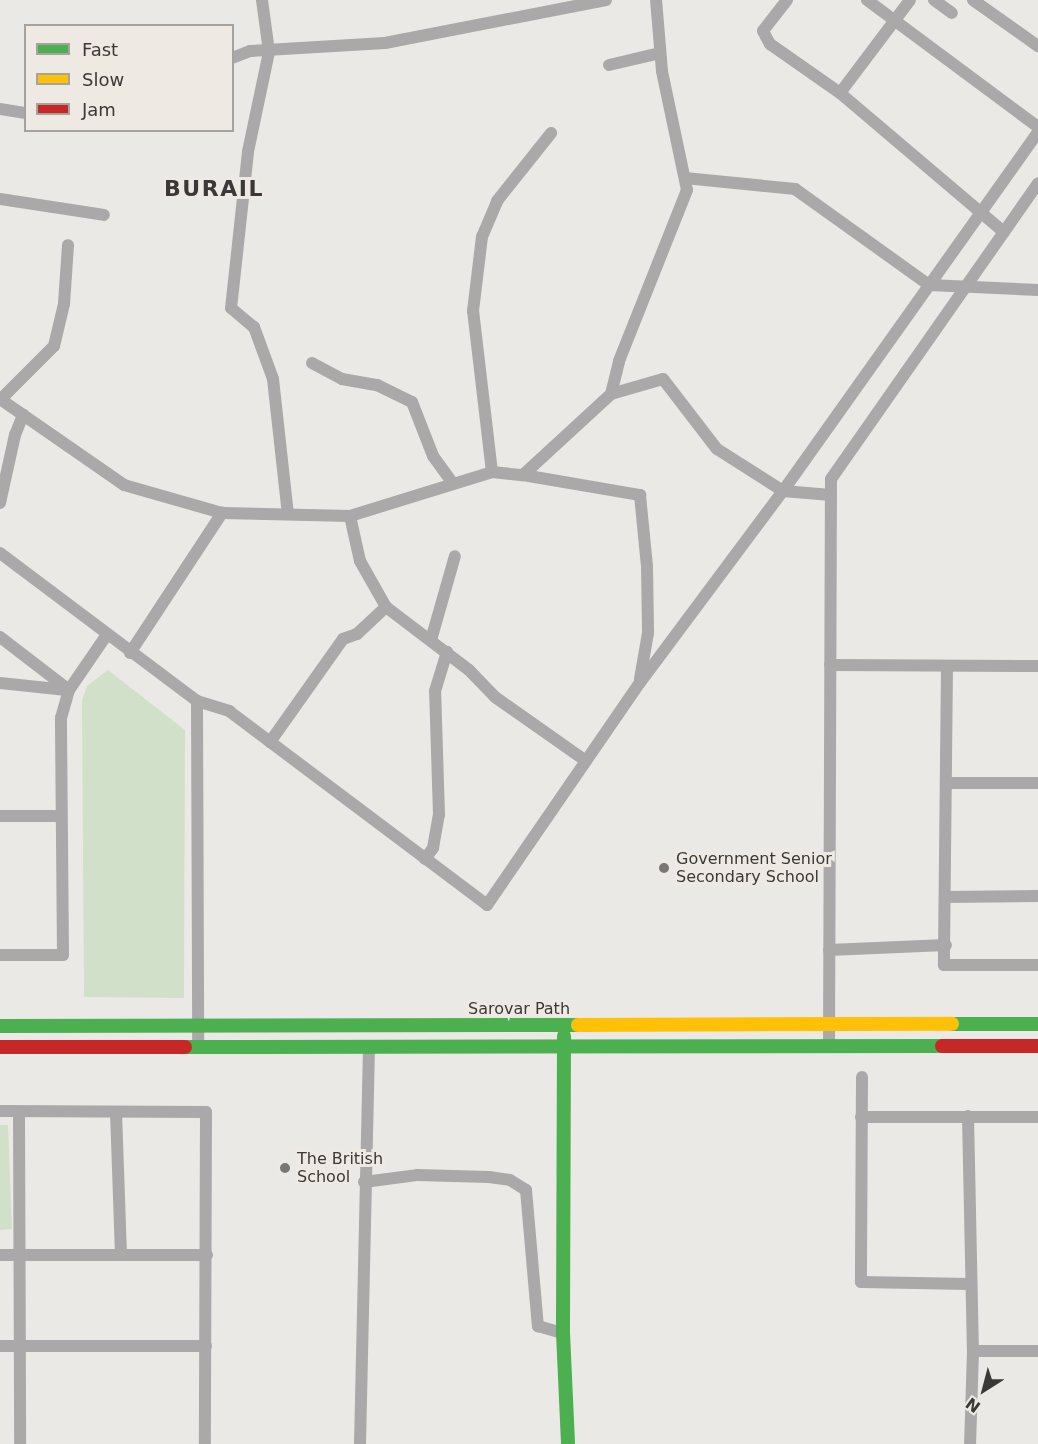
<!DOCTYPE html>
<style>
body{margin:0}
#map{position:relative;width:1038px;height:1444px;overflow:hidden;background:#ebe9e6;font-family:"DejaVu Sans",sans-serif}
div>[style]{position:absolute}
.green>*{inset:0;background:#d1e0c9}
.street>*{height:12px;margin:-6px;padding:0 6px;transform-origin:6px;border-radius:6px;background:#aaa8a9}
.fast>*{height:14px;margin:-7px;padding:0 7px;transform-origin:7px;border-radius:7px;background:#4caf50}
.slow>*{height:14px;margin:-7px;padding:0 7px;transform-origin:7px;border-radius:7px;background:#ffc107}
.jam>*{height:14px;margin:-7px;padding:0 7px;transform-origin:7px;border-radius:7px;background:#c62828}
.dots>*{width:16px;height:16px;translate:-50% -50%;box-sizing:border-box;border:3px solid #eeeae3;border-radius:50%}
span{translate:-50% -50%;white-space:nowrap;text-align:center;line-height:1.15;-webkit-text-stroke:6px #eeeae3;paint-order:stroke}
.poi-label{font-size:16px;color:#3b3937}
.left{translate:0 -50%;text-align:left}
.street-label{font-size:16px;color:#3b3937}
.district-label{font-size:22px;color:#3b3937;font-weight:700;letter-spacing:1.5px}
.legend{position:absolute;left:24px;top:24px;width:210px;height:108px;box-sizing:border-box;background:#eeeae3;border:2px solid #a6a39e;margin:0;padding:8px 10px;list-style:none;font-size:18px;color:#3b3937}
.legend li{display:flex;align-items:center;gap:12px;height:30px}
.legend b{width:30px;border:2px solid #a6a39e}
.north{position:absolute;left:954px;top:1360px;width:60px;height:60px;-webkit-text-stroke:4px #eeeae3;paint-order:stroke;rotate:216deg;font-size:16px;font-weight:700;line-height:24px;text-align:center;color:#3b3937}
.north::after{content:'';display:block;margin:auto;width:21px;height:27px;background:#3b3937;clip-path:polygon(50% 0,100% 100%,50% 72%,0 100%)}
</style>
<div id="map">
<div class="green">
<div style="clip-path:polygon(108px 670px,185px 730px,184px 998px,84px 997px,82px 701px,87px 686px)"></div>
<div style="clip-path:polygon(0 1125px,8px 1125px,12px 1229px,0 1230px)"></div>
</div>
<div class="street">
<div style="left:262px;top:0;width:52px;rotate:82.3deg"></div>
<div style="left:269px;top:52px;width:102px;rotate:101.9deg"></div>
<div style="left:248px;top:152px;width:157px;rotate:96.2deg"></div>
<div style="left:231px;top:308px;width:30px;rotate:40deg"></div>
<div style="left:254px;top:327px;width:55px;rotate:69.9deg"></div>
<div style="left:273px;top:379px;width:136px;rotate:83.7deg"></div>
<div style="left:787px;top:0;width:39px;rotate:128deg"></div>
<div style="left:763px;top:31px;width:15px;rotate:62deg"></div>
<div style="left:770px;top:44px;width:85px;rotate:35deg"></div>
<div style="left:840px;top:93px;width:215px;rotate:40.3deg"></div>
<div style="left:867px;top:0;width:213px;rotate:36.6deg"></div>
<div style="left:934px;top:0;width:22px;rotate:36deg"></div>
<div style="left:973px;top:0;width:80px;rotate:35.3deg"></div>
<div style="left:232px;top:58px;width:19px;rotate:-21deg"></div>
<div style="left:250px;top:51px;width:135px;rotate:-3.4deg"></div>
<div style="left:385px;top:43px;width:225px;rotate:-11deg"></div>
<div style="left:609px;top:65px;width:52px;rotate:-13.2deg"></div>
<div style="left:840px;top:93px;width:116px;rotate:-53deg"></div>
<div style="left:0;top:109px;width:26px;rotate:9deg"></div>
<div style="left:685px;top:178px;width:111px;rotate:5.7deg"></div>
<div style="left:795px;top:189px;width:165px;rotate:35.6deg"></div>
<div style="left:929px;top:285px;width:109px;rotate:2.6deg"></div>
<div style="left:0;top:199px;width:105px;rotate:8.7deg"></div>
<div style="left:312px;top:363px;width:34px;rotate:28deg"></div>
<div style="left:342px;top:379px;width:36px;rotate:10deg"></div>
<div style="left:377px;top:385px;width:39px;rotate:26deg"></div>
<div style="left:412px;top:402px;width:58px;rotate:68.7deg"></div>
<div style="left:433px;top:456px;width:34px;rotate:54deg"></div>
<div style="left:611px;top:394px;width:34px;rotate:-76deg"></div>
<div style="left:619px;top:361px;width:184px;rotate:-68.3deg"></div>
<div style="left:687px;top:190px;width:122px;rotate:-101.9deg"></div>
<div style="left:662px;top:71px;width:71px;rotate:-94.8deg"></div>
<div style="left:0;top:399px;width:151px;rotate:34.7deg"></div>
<div style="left:124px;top:485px;width:102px;rotate:15.9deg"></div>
<div style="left:222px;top:513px;width:128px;rotate:1.3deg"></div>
<div style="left:350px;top:516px;width:149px;rotate:-17.2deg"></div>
<div style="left:492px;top:472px;width:31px;rotate:6deg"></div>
<div style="left:523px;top:475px;width:120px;rotate:-42.6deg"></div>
<div style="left:611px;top:394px;width:54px;rotate:-16.1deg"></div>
<div style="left:663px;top:379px;width:88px;rotate:52.4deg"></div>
<div style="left:717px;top:449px;width:78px;rotate:32.5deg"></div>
<div style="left:783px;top:491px;width:440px;rotate:-54.6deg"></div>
<div style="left:0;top:400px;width:76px;rotate:-45deg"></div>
<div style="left:54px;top:346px;width:43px;rotate:-76.6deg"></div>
<div style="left:64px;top:304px;width:59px;rotate:-86.1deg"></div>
<div style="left:492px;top:472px;width:162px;rotate:-96.7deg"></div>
<div style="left:473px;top:311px;width:75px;rotate:-83.1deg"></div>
<div style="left:482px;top:237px;width:39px;rotate:-67deg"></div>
<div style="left:497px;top:201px;width:87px;rotate:-51.5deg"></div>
<div style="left:523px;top:475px;width:119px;rotate:9.7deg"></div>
<div style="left:640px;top:495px;width:71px;rotate:84.4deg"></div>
<div style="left:647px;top:566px;width:67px;rotate:89.1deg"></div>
<div style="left:648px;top:633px;width:47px;rotate:99.9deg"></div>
<div style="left:0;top:503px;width:70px;rotate:-77.6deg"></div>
<div style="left:15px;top:435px;width:22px;rotate:-68deg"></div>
<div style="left:350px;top:516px;width:46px;rotate:77.5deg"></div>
<div style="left:360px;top:561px;width:53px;rotate:60.5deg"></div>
<div style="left:386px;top:607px;width:104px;rotate:37.2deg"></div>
<div style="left:469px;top:670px;width:37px;rotate:46deg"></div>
<div style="left:495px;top:697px;width:111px;rotate:35.1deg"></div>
<div style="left:0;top:553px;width:246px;rotate:36.9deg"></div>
<div style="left:197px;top:701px;width:346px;rotate:89.8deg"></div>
<div style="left:0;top:637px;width:87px;rotate:37.5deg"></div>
<div style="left:431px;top:640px;width:87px;rotate:-74.1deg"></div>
<div style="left:130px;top:653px;width:168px;rotate:-56.7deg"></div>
<div style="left:830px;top:665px;width:208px;rotate:0.3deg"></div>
<div style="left:947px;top:666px;width:299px;rotate:90.6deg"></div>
<div style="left:944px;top:965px;width:94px"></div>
<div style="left:0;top:683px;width:67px;rotate:6deg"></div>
<div style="left:197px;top:701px;width:34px;rotate:17deg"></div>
<div style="left:229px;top:711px;width:323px;rotate:36.9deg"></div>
<div style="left:487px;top:905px;width:268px;rotate:-55.5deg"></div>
<div style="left:639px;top:684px;width:241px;rotate:-53.3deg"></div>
<div style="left:783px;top:491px;width:48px;rotate:4.8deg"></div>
<div style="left:270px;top:742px;width:126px;rotate:-54.7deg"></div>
<div style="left:343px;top:639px;width:15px;rotate:-20deg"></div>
<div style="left:357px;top:634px;width:40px;rotate:-43deg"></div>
<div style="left:946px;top:783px;width:92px"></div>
<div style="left:0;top:816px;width:61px"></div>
<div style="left:425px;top:859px;width:14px;rotate:-54deg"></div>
<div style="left:433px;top:848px;width:34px;rotate:-80deg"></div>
<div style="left:439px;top:815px;width:124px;rotate:-91.8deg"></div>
<div style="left:435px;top:691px;width:41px;rotate:-72.9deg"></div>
<div style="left:945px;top:897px;width:93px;rotate:-0.6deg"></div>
<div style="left:829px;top:950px;width:117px;rotate:-2.4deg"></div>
<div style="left:0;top:955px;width:63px"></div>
<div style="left:63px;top:955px;width:237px;rotate:-90.5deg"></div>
<div style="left:61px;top:718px;width:29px;rotate:-74deg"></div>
<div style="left:69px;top:690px;width:65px;rotate:-55.6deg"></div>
<div style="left:829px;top:1046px;width:567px;rotate:-89.8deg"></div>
<div style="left:831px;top:479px;width:361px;rotate:-55deg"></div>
<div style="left:862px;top:1077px;width:205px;rotate:90.3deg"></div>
<div style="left:861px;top:1282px;width:108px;rotate:1.1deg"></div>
<div style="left:0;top:1111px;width:206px;rotate:0.3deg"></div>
<div style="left:206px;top:1112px;width:332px;rotate:90.2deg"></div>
<div style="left:19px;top:1112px;width:332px;rotate:89.8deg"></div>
<div style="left:116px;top:1112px;width:142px;rotate:88deg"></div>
<div style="left:968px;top:1116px;width:235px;rotate:88.8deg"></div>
<div style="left:973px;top:1351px;width:93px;rotate:91.8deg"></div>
<div style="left:861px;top:1117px;width:177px"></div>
<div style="left:364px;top:1182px;width:53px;rotate:-7.5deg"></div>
<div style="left:417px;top:1175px;width:72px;rotate:1.6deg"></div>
<div style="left:489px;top:1177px;width:21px;rotate:8deg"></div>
<div style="left:510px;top:1180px;width:19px;rotate:32deg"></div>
<div style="left:526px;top:1190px;width:137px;rotate:85deg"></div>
<div style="left:538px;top:1326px;width:26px;rotate:16deg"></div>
<div style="left:0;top:1255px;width:207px"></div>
<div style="left:0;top:1346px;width:206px"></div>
<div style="left:973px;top:1351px;width:65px"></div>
<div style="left:360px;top:1444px;width:397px;rotate:-88.7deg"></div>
</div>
<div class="fast">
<div style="left:952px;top:1024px;width:86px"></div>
<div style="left:0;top:1026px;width:578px;rotate:-0.1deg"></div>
<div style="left:564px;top:1036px;width:297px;rotate:90.2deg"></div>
<div style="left:563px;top:1333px;width:111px;rotate:87.4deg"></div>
<div style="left:185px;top:1047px;width:757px;rotate:-0.08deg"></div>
</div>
<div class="slow">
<div style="left:578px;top:1025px;width:374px;rotate:-0.2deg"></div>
</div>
<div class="jam">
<div style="left:942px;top:1046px;width:96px"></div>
<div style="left:0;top:1047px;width:185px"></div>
</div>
<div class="dots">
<div style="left:664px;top:868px;background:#797774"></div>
<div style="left:285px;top:1168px;background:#797774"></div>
</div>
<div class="poi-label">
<span class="left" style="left:676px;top:868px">Government Senior<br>Secondary School</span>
<span class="left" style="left:297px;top:1168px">The British<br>School</span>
</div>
<div class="street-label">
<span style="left:519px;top:1009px">Sarovar Path</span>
</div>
<div class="district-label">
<span style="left:214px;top:189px">BURAIL</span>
</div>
<ul class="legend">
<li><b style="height:8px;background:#4caf50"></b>Fast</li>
<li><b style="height:8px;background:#ffc107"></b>Slow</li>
<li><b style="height:8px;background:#c62828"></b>Jam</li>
</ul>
<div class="north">N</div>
</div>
